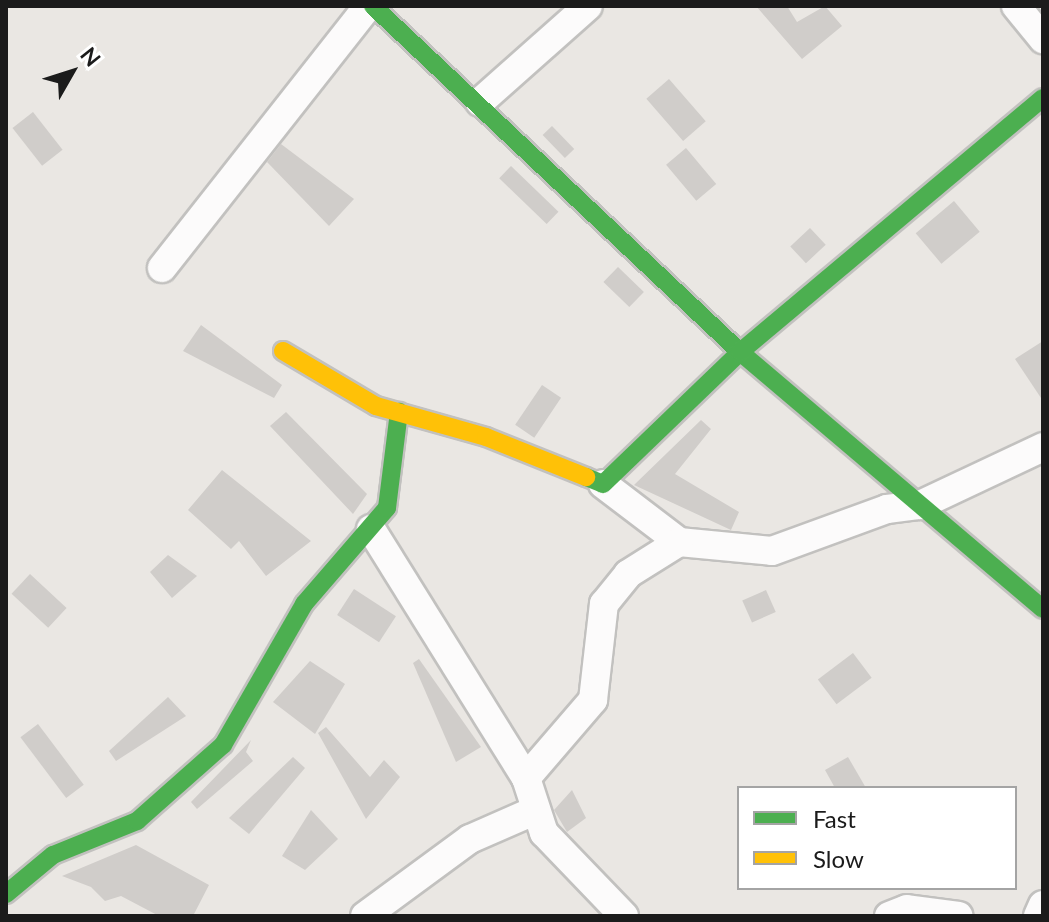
<!DOCTYPE html>
<style>
body{margin:0}
#map{position:relative;width:1049px;height:922px;overflow:hidden;background:#eae7e3;font-family:Lato,sans-serif}
div>[style]{position:absolute}
.building>*{inset:0;background:#d0cdca;transform-origin:0 0}
.roads{filter:drop-shadow(2px 0 #c2c1bf) drop-shadow(-2px 0 #c2c1bf) drop-shadow(0 2px #c2c1bf) drop-shadow(0 -2px #c2c1bf)}
.street>*{height:28px;margin:-14px;padding:0 14px;transform-origin:14px;border-radius:14px;background:#fcfbfb}
.fast>*{height:18px;margin:-9px;padding:0 9px;transform-origin:9px;border-radius:9px;background:#4caf50}
.slow>*{height:18px;margin:-9px;padding:0 9px;transform-origin:9px;border-radius:9px;background:#ffc107}
span{translate:-50% -50%;white-space:nowrap;text-align:center;line-height:1.15;-webkit-text-stroke:8px #fff;paint-order:stroke}
.frame{position:absolute;inset:0;border:8px solid #1b1b1b;pointer-events:none}
.legend{position:absolute;left:737px;top:786px;width:280px;height:104px;box-sizing:border-box;background:#fff;border:2px solid #a4a4a4;margin:0;padding:10px 14px;list-style:none;font-size:24px;color:#1b1b1b}
.legend li{display:flex;align-items:center;gap:16px;height:40px}
.legend b{width:40px;border:2px solid #a4a4a4}
.north{position:absolute;left:32px;top:32px;width:80px;height:80px;-webkit-text-stroke:6px #fff;paint-order:stroke;rotate:51deg;font-size:22px;font-weight:700;line-height:32px;text-align:center;color:#1b1b1b}
.north::after{content:'';display:block;margin:auto;width:28px;height:36px;background:#1b1b1b;clip-path:polygon(50% 0,100% 100%,50% 72%,0 100%)}
</style>
<div id="map">
<div class="building">
<div style="clip-path:polygon(756px 6px,787px 6px,797px 22px,825px 6px,842px 26px,802px 59px)"></div>
<div style="left:669px;top:79px;width:56px;height:30px;rotate:49deg"></div>
<div style="left:33px;top:112px;width:48px;height:26px;rotate:52deg"></div>
<div style="left:552px;top:126px;width:32px;height:13px;rotate:46deg"></div>
<div style="clip-path:polygon(281px 144px,354px 199px,329px 226px,267px 162px)"></div>
<div style="left:686px;top:148px;width:47px;height:26px;rotate:50deg"></div>
<div style="left:511px;top:166px;width:66px;height:17px;rotate:44deg"></div>
<div style="left:954px;top:201px;width:40px;height:50px;rotate:50deg"></div>
<div style="left:810px;top:228px;width:23px;height:27px;rotate:47deg"></div>
<div style="left:618px;top:267px;width:36px;height:21px;rotate:44deg"></div>
<div style="clip-path:polygon(201px 325px,282px 385px,274px 398px,183px 351px)"></div>
<div style="clip-path:polygon(1043px 341px,1043px 401px,1015px 359px)"></div>
<div style="left:542px;top:385px;width:23px;height:48px;rotate:34deg"></div>
<div style="clip-path:polygon(286px 412px,367px 494px,353px 514px,270px 426px)"></div>
<div style="clip-path:polygon(701px 420px,711px 429px,675px 474px,739px 512px,731px 530px,634px 485px)"></div>
<div style="clip-path:polygon(222px 470px,311px 541px,266px 576px,239px 541px,231px 549px,188px 510px)"></div>
<div style="clip-path:polygon(168px 555px,197px 576px,172px 598px,150px 572px)"></div>
<div style="left:30px;top:574px;width:50px;height:27px;rotate:43deg"></div>
<div style="left:354px;top:589px;width:50px;height:31px;rotate:33deg"></div>
<div style="left:766px;top:590px;width:24px;height:26px;rotate:66deg"></div>
<div style="left:853px;top:653px;width:31px;height:44px;rotate:53deg"></div>
<div style="clip-path:polygon(419px 659px,481px 747px,456px 762px,413px 663px)"></div>
<div style="clip-path:polygon(310px 661px,345px 684px,315px 734px,273px 702px)"></div>
<div style="clip-path:polygon(168px 697px,186px 716px,116px 761px,109px 751px)"></div>
<div style="left:38px;top:724px;width:76px;height:22px;rotate:53deg"></div>
<div style="clip-path:polygon(326px 727px,370px 777px,384px 760px,400px 777px,366px 819px,318px 733px)"></div>
<div style="clip-path:polygon(251px 740px,246px 752px,253px 761px,197px 809px,191px 802px)"></div>
<div style="clip-path:polygon(293px 757px,305px 768px,249px 834px,229px 818px)"></div>
<div style="clip-path:polygon(848px 757px,866px 788px,835px 788px,825px 770px)"></div>
<div style="clip-path:polygon(572px 790px,586px 818px,567px 832px,554px 810px)"></div>
<div style="clip-path:polygon(311px 810px,338px 839px,305px 870px,282px 856px)"></div>
<div style="clip-path:polygon(136px 845px,209px 885px,193px 916px,159px 916px,121px 896px,105px 901px,91px 887px,62px 876px)"></div>
</div>
<div class="roads">
<div class="street">
<div style="left:1016px;top:6px;width:43px;rotate:50.7deg"></div>
<div style="left:480px;top:102px;width:144px;rotate:-41.6deg"></div>
<div style="left:162px;top:268px;width:333px;rotate:-51.8deg"></div>
<div style="left:603px;top:484px;width:96px;rotate:37.3deg"></div>
<div style="left:679px;top:542px;width:93px;rotate:5.5deg"></div>
<div style="left:772px;top:551px;width:122px;rotate:-20.1deg"></div>
<div style="left:887px;top:509px;width:33px;rotate:-7deg"></div>
<div style="left:920px;top:505px;width:136px;rotate:-25.2deg"></div>
<div style="left:371px;top:529px;width:293px;rotate:58.1deg"></div>
<div style="left:365px;top:916px;width:130px;rotate:-36.3deg"></div>
<div style="left:470px;top:839px;width:72px;rotate:-23.7deg"></div>
<div style="left:624px;top:916px;width:115px;rotate:-133.9deg"></div>
<div style="left:544px;top:833px;width:58px;rotate:-108.1deg"></div>
<div style="left:526px;top:778px;width:103px;rotate:-49.3deg"></div>
<div style="left:593px;top:700px;width:97px;rotate:-83.5deg"></div>
<div style="left:604px;top:604px;width:38px;rotate:-51deg"></div>
<div style="left:628px;top:574px;width:60px;rotate:-32.1deg"></div>
<div style="left:889px;top:916px;width:19px;rotate:-21deg"></div>
<div style="left:907px;top:909px;width:52px;rotate:7.7deg"></div>
<div style="left:1038px;top:916px;width:12px;rotate:-66deg"></div>
</div>
<div class="fast">
<div style="left:373px;top:6px;width:504px;rotate:43.31deg"></div>
<div style="left:740px;top:352px;width:397px;rotate:40.3deg"></div>
<div style="left:586px;top:477px;width:18px;rotate:22deg"></div>
<div style="left:603px;top:484px;width:190px;rotate:-43.9deg"></div>
<div style="left:740px;top:352px;width:395px;rotate:-40deg"></div>
<div style="left:6px;top:894px;width:61px;rotate:-39.7deg"></div>
<div style="left:53px;top:855px;width:91px;rotate:-22deg"></div>
<div style="left:137px;top:821px;width:115px;rotate:-41.5deg"></div>
<div style="left:223px;top:745px;width:163px;rotate:-60.1deg"></div>
<div style="left:304px;top:604px;width:127px;rotate:-49.2deg"></div>
<div style="left:387px;top:508px;width:97px;rotate:-82.9deg"></div>
</div>
<div class="slow">
<div style="left:283px;top:351px;width:108px;rotate:30.6deg"></div>
<div style="left:376px;top:406px;width:114px;rotate:15.7deg"></div>
<div style="left:486px;top:437px;width:108px;rotate:21.8deg"></div>
</div>
</div>
<div class="frame"></div>
<ul class="legend">
<li><b style="height:10px;background:#4caf50"></b>Fast</li>
<li><b style="height:10px;background:#ffc107"></b>Slow</li>
</ul>
<div class="north">N</div>
</div>
